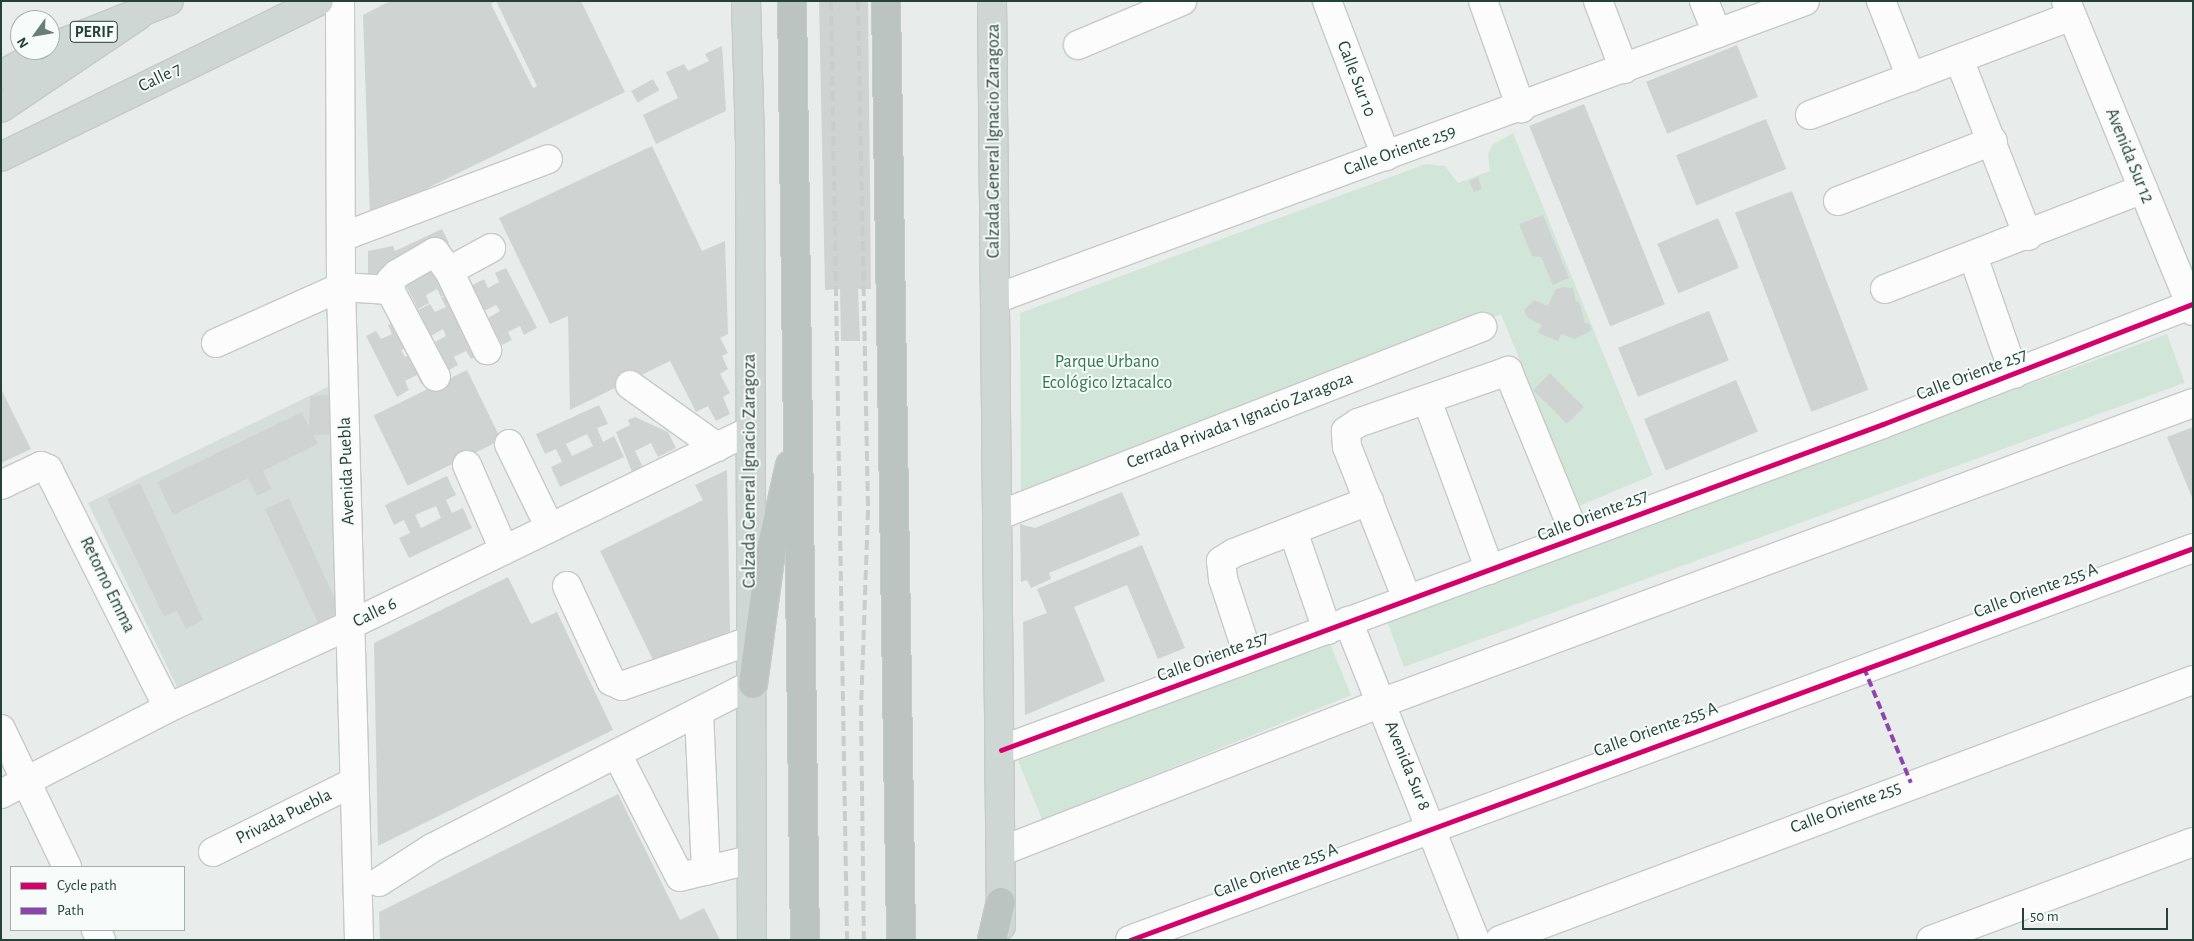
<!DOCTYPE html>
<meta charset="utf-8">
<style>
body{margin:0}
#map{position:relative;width:2194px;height:941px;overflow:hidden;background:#e8edeb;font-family:"Alegreya Sans",sans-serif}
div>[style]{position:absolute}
.built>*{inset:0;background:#d6dedb}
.green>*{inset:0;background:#d1e6d8;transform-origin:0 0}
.building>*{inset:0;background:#cfd4d2;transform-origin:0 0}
.roads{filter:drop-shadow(1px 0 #c5cac8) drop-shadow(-1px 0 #c5cac8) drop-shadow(0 1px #c5cac8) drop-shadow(0 -1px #c5cac8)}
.minor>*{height:28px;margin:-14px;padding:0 14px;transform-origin:14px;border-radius:14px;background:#fcfcfc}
.major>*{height:28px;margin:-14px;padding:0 14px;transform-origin:14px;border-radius:14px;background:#cfd7d5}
.highway>*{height:28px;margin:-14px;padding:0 14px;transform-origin:14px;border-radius:14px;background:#bcc4c2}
.rail>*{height:4px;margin-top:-2px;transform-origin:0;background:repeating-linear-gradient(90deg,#c9cdcc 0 10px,transparent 0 15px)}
.quiet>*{height:4px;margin-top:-2px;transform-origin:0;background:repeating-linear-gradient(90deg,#8e44ad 0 8px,transparent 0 12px)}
.cycleway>*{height:5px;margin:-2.5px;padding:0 2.5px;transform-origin:2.5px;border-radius:2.5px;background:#d6006c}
span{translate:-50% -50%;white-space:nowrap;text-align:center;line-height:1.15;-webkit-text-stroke:4px #f7fbf9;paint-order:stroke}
.shield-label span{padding:1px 4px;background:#f7fbf9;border:1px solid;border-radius:4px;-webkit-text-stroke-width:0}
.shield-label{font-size:16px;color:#24423a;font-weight:700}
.street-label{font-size:18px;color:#24423a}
.park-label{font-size:18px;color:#2d7a4b}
.frame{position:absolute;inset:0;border:2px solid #24423a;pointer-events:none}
.legend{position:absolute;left:10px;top:866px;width:175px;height:65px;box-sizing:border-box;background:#f7fbf9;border:1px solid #a3b1ad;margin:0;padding:6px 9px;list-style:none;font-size:15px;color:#24423a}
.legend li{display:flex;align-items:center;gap:10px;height:25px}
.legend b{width:25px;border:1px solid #a3b1ad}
.north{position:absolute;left:10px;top:10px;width:50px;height:50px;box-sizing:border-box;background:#f7fbf9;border:1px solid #a3b1ad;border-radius:50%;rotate:238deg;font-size:14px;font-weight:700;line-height:20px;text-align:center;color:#24423a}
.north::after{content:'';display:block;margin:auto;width:18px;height:22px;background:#697e78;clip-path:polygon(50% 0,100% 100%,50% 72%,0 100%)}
.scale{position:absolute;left:2022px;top:908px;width:146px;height:22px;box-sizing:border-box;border:2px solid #24423a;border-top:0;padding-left:6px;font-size:15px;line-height:18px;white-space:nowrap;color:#24423a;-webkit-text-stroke:4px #f7fbf9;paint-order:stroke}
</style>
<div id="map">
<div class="built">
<div style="clip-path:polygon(334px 384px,339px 613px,179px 691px,88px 503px)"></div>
</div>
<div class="green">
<div style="clip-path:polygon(1513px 133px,1653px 475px,1579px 506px,1501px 314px,1021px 499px,1020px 313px,1426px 164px,1445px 166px,1458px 183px,1490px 171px,1488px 154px,1492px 145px)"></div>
<div style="left:2167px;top:334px;width:52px;height:831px;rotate:70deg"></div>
<div style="left:1327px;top:636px;width:64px;height:333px;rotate:68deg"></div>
</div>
<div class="building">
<div style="clip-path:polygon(evenodd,390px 1px,581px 1px,625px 92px,370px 216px,363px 15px,390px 1px,496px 1px,537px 86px,533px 88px,491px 4px,496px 1px)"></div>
<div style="clip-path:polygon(819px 1px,868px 1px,871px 289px,858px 289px,860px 341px,841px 341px,840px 289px,825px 290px)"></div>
<div style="left:1737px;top:45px;width:56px;height:98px;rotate:68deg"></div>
<div style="clip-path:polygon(722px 46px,726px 111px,656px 144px,643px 115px,678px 98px,666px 72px,684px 64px,688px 71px,709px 61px,705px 54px)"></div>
<div style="left:653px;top:79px;width:13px;height:25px;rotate:61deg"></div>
<div style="left:1584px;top:104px;width:216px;height:59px;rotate:68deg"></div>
<div style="left:1766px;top:119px;width:54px;height:97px;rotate:68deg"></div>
<div style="clip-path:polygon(652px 146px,702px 251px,725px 241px,728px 334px,720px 338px,728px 353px,722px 356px,728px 369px,720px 374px,730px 393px,723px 397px,730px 414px,716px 421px,708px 406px,696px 412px,670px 361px,570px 410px,568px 316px,550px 324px,499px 218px)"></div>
<div style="clip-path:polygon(1478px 177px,1482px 189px,1474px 192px,1469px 181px)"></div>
<div style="left:1792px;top:191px;width:213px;height:61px;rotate:69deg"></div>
<div style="clip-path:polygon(1543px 215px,1569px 278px,1553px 285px,1541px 257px,1532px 256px,1519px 224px)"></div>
<div style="left:1718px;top:218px;width:54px;height:66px;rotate:67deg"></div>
<div style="clip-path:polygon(442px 229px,449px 243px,368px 282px,368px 251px,393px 246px,395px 251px)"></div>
<div style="clip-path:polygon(435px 259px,452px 292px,441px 297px,437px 289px,426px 295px,429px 303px,418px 309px,404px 282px)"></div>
<div style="clip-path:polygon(506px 268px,537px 328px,524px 335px,520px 326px,508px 332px,512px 340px,502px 345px,488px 318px,500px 311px,496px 305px,484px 311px,471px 286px,484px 279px,488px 288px,499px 282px,495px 273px)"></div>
<div style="clip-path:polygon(1562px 287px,1573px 288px,1576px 302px,1579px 301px,1585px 323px,1589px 323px,1592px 330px,1575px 339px,1561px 334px,1558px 341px,1538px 333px,1542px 325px,1528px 318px,1524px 310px,1534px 300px,1548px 306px,1555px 290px)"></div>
<div style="clip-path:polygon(452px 293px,483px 353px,471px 359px,466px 351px,454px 357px,458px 365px,449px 370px,435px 342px,446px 336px,443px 329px,431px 336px,418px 310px,430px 304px,435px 312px,446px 307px,441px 298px)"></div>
<div style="left:1709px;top:311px;width:53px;height:98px;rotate:68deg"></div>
<div style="clip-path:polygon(400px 319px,413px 344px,401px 350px,405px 357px,416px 351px,431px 379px,421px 384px,417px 375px,405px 381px,409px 390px,397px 397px,366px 336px,376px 331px,381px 339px,392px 334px,388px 325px)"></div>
<div style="left:467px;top:370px;width:78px;height:104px;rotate:64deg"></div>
<div style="left:1550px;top:373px;width:48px;height:24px;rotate:45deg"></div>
<div style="left:1736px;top:380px;width:56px;height:100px;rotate:67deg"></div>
<div style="clip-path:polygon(1px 389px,31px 449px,1px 463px)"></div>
<div style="clip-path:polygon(334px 394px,335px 434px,313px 435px,318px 444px,263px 471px,272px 489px,257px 496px,248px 478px,173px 515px,157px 482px,302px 412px,309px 427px,310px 396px)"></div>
<div style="clip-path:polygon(evenodd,599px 405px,608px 424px,597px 428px,603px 442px,614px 436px,624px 457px,560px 487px,551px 467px,562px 462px,556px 449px,545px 454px,536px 434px,599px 405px,587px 434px,593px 446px,572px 456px,566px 444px,587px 434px)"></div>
<div style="clip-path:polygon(635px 417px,668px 432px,676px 448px,658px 457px,651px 443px,635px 451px,643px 467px,632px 472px,616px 432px,630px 425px,628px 420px)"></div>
<div style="clip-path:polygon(2193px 427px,2193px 500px,2167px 437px)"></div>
<div style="clip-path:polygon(727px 470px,730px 631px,656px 666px,600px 551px,703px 500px,695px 485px)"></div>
<div style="clip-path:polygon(evenodd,447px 476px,456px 495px,446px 500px,452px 513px,463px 508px,472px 528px,409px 558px,399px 538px,410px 533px,404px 520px,394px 525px,385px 505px,447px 476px,436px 506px,441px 518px,421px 528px,415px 515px,436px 506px)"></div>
<div style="clip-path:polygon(140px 483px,203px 620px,186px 629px,177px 611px,164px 617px,107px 499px)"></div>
<div style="clip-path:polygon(1122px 492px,1140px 535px,1049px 573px,1051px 579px,1031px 588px,1027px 580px,1021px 582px,1020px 524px,1035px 528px)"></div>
<div style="clip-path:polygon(289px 498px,339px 608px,339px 613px,318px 623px,265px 509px)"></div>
<div style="clip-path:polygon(1142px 545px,1185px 648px,1158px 659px,1127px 585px,1074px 607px,1105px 681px,1025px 715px,1023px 622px,1047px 613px,1037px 589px)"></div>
<div style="clip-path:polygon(508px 577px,531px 624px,557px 612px,613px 730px,378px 846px,374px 643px)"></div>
<div style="clip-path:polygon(618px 794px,680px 920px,704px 908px,720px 940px,380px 940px,379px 912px)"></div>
</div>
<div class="roads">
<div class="minor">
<div style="left:340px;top:1px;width:286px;rotate:89.8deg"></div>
<div style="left:341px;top:287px;width:653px;rotate:88.42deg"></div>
<div style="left:1327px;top:1px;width:166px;rotate:69.2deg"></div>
<div style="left:1483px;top:1px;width:114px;rotate:70.4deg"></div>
<div style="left:1598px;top:1px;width:73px;rotate:69.1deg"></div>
<div style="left:1704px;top:1px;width:35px;rotate:68deg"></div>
<div style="left:1881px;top:1px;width:82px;rotate:68.5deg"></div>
<div style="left:2066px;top:1px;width:335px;rotate:67.7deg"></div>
<div style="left:1078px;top:45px;width:113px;rotate:-22.9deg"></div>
<div style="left:1959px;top:59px;width:190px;rotate:68.7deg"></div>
<div style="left:1810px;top:115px;width:280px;rotate:-20.7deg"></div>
<div style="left:1838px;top:201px;width:166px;rotate:-21.2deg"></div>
<div style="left:342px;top:237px;width:220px;rotate:-20.7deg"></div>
<div style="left:1973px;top:256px;width:125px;rotate:70.8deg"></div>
<div style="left:449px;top:271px;width:48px;rotate:-28.7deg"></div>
<div style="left:1885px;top:289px;width:277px;rotate:-21.2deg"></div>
<div style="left:390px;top:290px;width:98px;rotate:62.1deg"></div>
<div style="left:995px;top:299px;width:863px;rotate:-20.2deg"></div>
<div style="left:216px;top:343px;width:137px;rotate:-24.1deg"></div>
<div style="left:341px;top:287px;width:49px;rotate:3.5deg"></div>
<div style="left:390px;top:290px;width:10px;rotate:-84deg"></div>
<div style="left:391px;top:280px;width:8px;rotate:-45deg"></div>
<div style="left:397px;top:274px;width:44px;rotate:-30.1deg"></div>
<div style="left:435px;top:252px;width:24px;rotate:54deg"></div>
<div style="left:449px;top:271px;width:88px;rotate:64.3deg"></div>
<div style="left:630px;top:385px;width:107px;rotate:35.5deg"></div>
<div style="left:1427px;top:400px;width:181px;rotate:69.7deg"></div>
<div style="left:509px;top:444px;width:93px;rotate:64deg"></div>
<div style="left:467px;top:465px;width:93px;rotate:66.5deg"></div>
<div style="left:1px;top:485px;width:44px;rotate:-25.4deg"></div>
<div style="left:41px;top:466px;width:8px;rotate:23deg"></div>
<div style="left:48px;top:469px;width:267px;rotate:63.3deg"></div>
<div style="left:997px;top:516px;width:521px;rotate:-21.29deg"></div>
<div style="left:1293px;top:531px;width:105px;rotate:71deg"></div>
<div style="left:567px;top:586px;width:105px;rotate:65.1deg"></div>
<div style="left:611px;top:681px;width:12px;rotate:24deg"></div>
<div style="left:622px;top:686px;width:136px;rotate:-19.4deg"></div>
<div style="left:1407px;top:599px;width:163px;rotate:-111.5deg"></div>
<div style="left:1347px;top:447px;width:16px;rotate:-94deg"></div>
<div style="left:1346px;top:431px;width:14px;rotate:-34deg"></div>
<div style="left:1358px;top:423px;width:159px;rotate:-19.1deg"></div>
<div style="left:1508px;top:371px;width:179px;rotate:67.7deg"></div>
<div style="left:1348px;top:621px;width:343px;rotate:68.3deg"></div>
<div style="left:1249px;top:658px;width:83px;rotate:-108.2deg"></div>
<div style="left:1223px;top:579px;width:18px;rotate:-96deg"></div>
<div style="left:1221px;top:561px;width:15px;rotate:-32deg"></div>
<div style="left:1234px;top:553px;width:145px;rotate:-21.1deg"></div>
<div style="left:699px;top:712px;width:159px;rotate:87.5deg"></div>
<div style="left:1px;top:729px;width:153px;rotate:64.4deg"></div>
<div style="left:1001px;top:750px;width:940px;rotate:-20.29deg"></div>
<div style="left:1883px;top:424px;width:332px;rotate:-21.2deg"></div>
<div style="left:617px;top:754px;width:138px;rotate:62.9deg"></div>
<div style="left:680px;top:877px;width:72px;rotate:-13.7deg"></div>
<div style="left:1px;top:794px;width:188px;rotate:-27.2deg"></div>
<div style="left:168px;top:708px;width:202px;rotate:-24.5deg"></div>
<div style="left:352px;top:624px;width:441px;rotate:-25.9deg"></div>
<div style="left:1002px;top:851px;width:407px;rotate:-21.3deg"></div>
<div style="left:1381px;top:703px;width:866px;rotate:-20.28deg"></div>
<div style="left:213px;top:852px;width:157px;rotate:-26.4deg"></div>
<div style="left:379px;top:882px;width:63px;rotate:-32.7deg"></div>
<div style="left:432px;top:848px;width:360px;rotate:-27.1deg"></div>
<div style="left:96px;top:930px;width:11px;rotate:63deg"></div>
<div style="left:1130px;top:940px;width:1133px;rotate:-20.24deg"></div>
<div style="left:1500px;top:940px;width:740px;rotate:-20.57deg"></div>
<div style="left:1931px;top:940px;width:280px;rotate:-20.5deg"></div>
</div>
<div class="major">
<div style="left:746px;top:1px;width:141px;rotate:88.4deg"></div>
<div style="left:750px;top:142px;width:798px;rotate:89.86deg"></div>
<div style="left:992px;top:1px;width:925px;rotate:89.44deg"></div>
<div style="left:50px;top:48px;width:128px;rotate:-21.6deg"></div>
<div style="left:1px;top:75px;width:52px;rotate:-28.5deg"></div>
<div style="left:1px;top:108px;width:165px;rotate:-33.9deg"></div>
<div style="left:1px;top:157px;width:354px;rotate:-26.1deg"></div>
</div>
<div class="highway">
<div style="left:792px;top:1px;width:939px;rotate:89.21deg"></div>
<div style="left:886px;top:1px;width:939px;rotate:89.08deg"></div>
<div style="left:753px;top:684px;width:135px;rotate:-82.3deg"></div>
<div style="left:771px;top:550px;width:87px;rotate:-77.4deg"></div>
<div style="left:992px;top:940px;width:39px;rotate:-77deg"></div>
</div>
</div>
<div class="rail">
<div style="left:831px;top:1px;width:939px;rotate:89.02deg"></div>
<div style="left:858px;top:1px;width:509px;rotate:88.87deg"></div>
<div style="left:868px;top:510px;width:196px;rotate:92deg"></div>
<div style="left:861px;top:706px;width:234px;rotate:89.3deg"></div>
</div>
<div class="quiet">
<div style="left:1864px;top:668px;width:124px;rotate:67.8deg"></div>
</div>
<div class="cycleway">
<div style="left:1001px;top:750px;width:940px;rotate:-20.29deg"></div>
<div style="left:1883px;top:424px;width:332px;rotate:-21.2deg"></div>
<div style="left:1130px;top:940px;width:1133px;rotate:-20.24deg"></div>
</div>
<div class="shield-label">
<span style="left:94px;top:32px">PERIF</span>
</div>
<div class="street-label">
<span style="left:160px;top:78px;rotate:-26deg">Calle 7</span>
<span style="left:1356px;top:79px;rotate:69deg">Calle Sur 10</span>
<span style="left:994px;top:141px;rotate:-90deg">Calzada General Ignacio Zaragoza</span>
<span style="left:1400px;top:151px;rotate:-20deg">Calle Oriente 259</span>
<span style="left:2129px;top:156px;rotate:68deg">Avenida Sur 12</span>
<span style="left:1972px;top:375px;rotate:-21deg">Calle Oriente 257</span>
<span style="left:1240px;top:421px;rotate:-21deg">Cerrada Privada 1 Ignacio Zaragoza</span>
<span style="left:347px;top:471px;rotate:-92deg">Avenida Puebla</span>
<span style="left:750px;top:471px;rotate:-90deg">Calzada General Ignacio Zaragoza</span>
<span style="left:1593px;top:516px;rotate:-21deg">Calle Oriente 257</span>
<span style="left:107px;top:585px;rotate:64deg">Retorno Emma</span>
<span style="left:2036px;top:591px;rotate:-20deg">Calle Oriente 255 A</span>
<span style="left:375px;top:613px;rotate:-26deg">Calle 6</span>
<span style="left:1213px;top:657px;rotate:-20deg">Calle Oriente 257</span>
<span style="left:1656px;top:730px;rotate:-20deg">Calle Oriente 255 A</span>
<span style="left:1407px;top:766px;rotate:68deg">Avenida Sur 8</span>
<span style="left:1846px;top:808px;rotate:-21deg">Calle Oriente 255</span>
<span style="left:284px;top:817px;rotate:-26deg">Privada Puebla</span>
<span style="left:1276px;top:871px;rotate:-20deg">Calle Oriente 255 A</span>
</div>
<div class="park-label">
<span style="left:1107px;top:373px">Parque Urbano<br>Ecológico Iztacalco</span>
</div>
<div class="frame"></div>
<ul class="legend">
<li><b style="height:6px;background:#d6006c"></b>Cycle path</li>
<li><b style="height:6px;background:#8e44ad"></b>Path</li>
</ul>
<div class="north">N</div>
<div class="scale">50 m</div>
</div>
